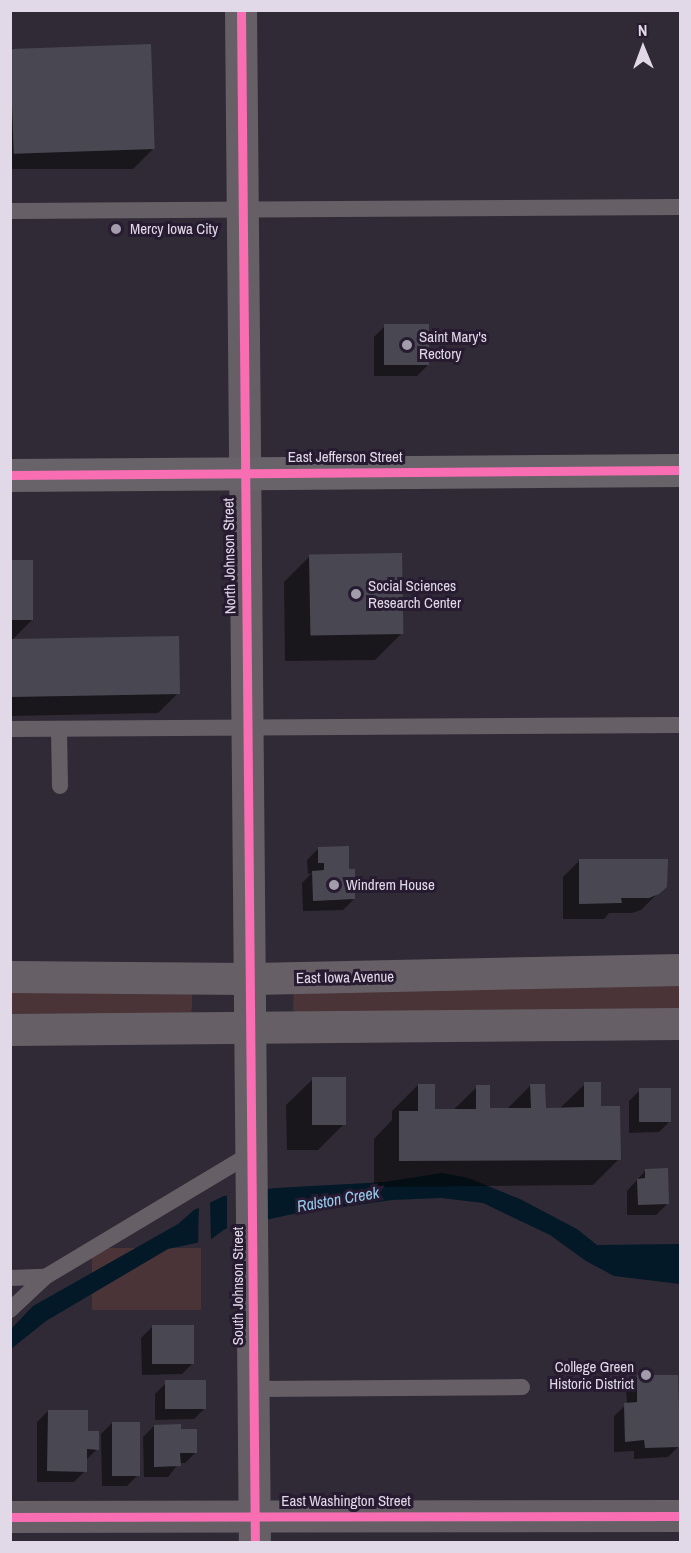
<!DOCTYPE html>
<style>
body{margin:0}
#map{position:relative;width:691px;height:1553px;overflow:hidden;background:#302a36;font-family:"Archivo Narrow",sans-serif}
div>[style]{position:absolute}
.green>*{inset:0;background:#4a3437;transform-origin:0 0}
.water>*{inset:0;background:#041927}
.pier>*{inset:0;background:#302a36}
.shadow>*{inset:0;background:#0007}
.building>*{inset:0;background:#494852;transform-origin:0 0}
.lane>*{height:16px;margin:-8px;padding:0 8px;transform-origin:8px;border-radius:8px;background:#666066}
.street>*{height:32px;margin:-16px;padding:0 16px;transform-origin:16px;border-radius:16px;background:#666066}
.secondary>*{height:33px;margin:-16.5px;padding:0 16.5px;transform-origin:16.5px;border-radius:16.5px;background:#686269}
.cycleway>*{height:9px;margin:-4.5px;padding:0 4.5px;transform-origin:4.5px;border-radius:4.5px;background:#f96db3}
.dots>*{width:16px;height:16px;translate:-50% -50%;box-sizing:border-box;border:3px solid #261b31;border-radius:50%}
span{translate:-50% -50%;white-space:nowrap;text-align:center;line-height:1.15;-webkit-text-stroke:6px #261b31;paint-order:stroke}
.poi-label{font-size:15px;color:#e1d9e8}
.left{translate:0 -50%;text-align:left}
.right{translate:-100% -50%;text-align:right}
.street-label{font-size:15px;color:#e1d9e8}
.water-label{font-size:16px;color:#97cbed;font-style:italic}
.frame{position:absolute;inset:0;border:12px solid #e1d9e8;pointer-events:none}
.north{position:absolute;left:613px;top:18px;width:60px;height:60px;-webkit-text-stroke:4px #261b31;paint-order:stroke;rotate:359deg;font-size:16px;font-weight:700;line-height:24px;text-align:center;color:#e1d9e8}
.north::after{content:'';display:block;margin:auto;width:21px;height:27px;background:#e1d9e8;clip-path:polygon(50% 0,100% 100%,50% 72%,0 100%)}
</style>
<div id="map">
<div class="green">
<div style="clip-path:polygon(680px 983px,680px 1012px,296px 1014px,293px 1009px,294px 987px)"></div>
<div style="clip-path:polygon(10px 986px,192px 991px,192px 1007px,191px 1013px,11px 1018px)"></div>
<div style="left:201px;top:1248px;width:62px;height:109px;rotate:90deg"></div>
</div>
<div class="water">
<div style="clip-path:polygon(442px 1173px,468px 1178px,520px 1199px,577px 1229px,597px 1245px,680px 1244px,680px 1284px,614px 1276px,586px 1261px,550px 1235px,483px 1203px,441px 1198px,392px 1200px,293px 1214px,225px 1229px,210px 1240px,168px 1249px,46px 1321px,11px 1349px,11px 1329px,33px 1306px,178px 1224px,194px 1210px,224px 1196px,275px 1188px,385px 1182px)"></div>
</div>
<div class="pier">
<div style="clip-path:polygon(254px 1188px,264px 1224px,227px 1232px,227px 1193px)"></div>
<div style="clip-path:polygon(210px 1200px,211px 1243px,198px 1245px,199px 1204px)"></div>
</div>
<div class="shadow">
<div style="clip-path:polygon(10px 46px,153px 149px,133px 169px,10px 169px)"></div>
<div style="clip-path:polygon(385px 326px,428px 365px,417px 376px,374px 376px,374px 337px)"></div>
<div style="clip-path:polygon(310px 556px,401px 634px,375px 660px,285px 661px,284px 582px)"></div>
<div style="clip-path:polygon(10px 562px,32px 620px,11px 641px,178px 693px,158px 713px,10px 716px)"></div>
<div style="clip-path:polygon(318px 849px,348px 870px,354px 899px,343px 910px,303px 911px,302px 883px,312px 873px,308px 874px,307px 860px)"></div>
<div style="clip-path:polygon(579px 861px,665px 886px,641px 910px,632px 913px,609px 913px,604px 919px,563px 919px,563px 877px)"></div>
<div style="clip-path:polygon(313px 1079px,344px 1124px,318px 1150px,287px 1150px,286px 1105px)"></div>
<div style="clip-path:polygon(585px 1084px,599px 1108px,619px 1159px,593px 1185px,374px 1187px,374px 1139px,392px 1120px,392px 1111px,418px 1085px,434px 1111px,452px 1111px,477px 1087px,489px 1110px,507px 1109px,531px 1085px,544px 1109px,559px 1109px)"></div>
<div style="clip-path:polygon(640px 1090px,670px 1121px,659px 1132px,629px 1133px,629px 1101px)"></div>
<div style="clip-path:polygon(646px 1170px,667px 1204px,656px 1215px,627px 1215px,627px 1191px)"></div>
<div style="clip-path:polygon(152px 1327px,193px 1363px,182px 1374px,142px 1375px,141px 1338px)"></div>
<div style="clip-path:polygon(637px 1377px,679px 1446px,668px 1457px,634px 1459px,634px 1451px,614px 1452px,614px 1416px,627px 1404px,626px 1388px)"></div>
<div style="clip-path:polygon(166px 1383px,205px 1408px,194px 1419px,155px 1420px,155px 1394px)"></div>
<div style="clip-path:polygon(48px 1411px,86px 1432px,97px 1449px,86px 1460px,85px 1471px,74px 1482px,37px 1482px,37px 1422px)"></div>
<div style="clip-path:polygon(112px 1423px,138px 1475px,127px 1486px,102px 1486px,101px 1434px)"></div>
<div style="clip-path:polygon(154px 1426px,180px 1430px,196px 1452px,185px 1463px,179px 1463px,168px 1477px,144px 1477px,143px 1437px)"></div>
</div>
<div class="building">
<div style="left:151px;top:44px;width:105px;height:141px;rotate:88deg"></div>
<div style="left:384px;top:324px;width:45px;height:41px"></div>
<div style="left:402px;top:553px;width:81px;height:93px;rotate:89deg"></div>
<div style="left:10px;top:560px;width:23px;height:60px"></div>
<div style="left:179px;top:636px;width:58px;height:169px;rotate:89deg"></div>
<div style="clip-path:polygon(349px 846px,349px 869px,355px 869px,355px 899px,313px 901px,312px 871px,324px 870px,324px 863px,318px 863px,318px 847px)"></div>
<div style="clip-path:polygon(579px 859px,668px 859px,667px 887px,659px 894px,649px 898px,621px 898px,622px 903px,579px 904px)"></div>
<div style="left:346px;top:1077px;width:48px;height:34px;rotate:90deg"></div>
<div style="clip-path:polygon(584px 1082px,601px 1082px,601px 1106px,620px 1106px,621px 1160px,399px 1161px,399px 1111px,418px 1111px,418px 1084px,435px 1084px,435px 1109px,476px 1109px,476px 1085px,490px 1085px,490px 1108px,531px 1108px,530px 1084px,545px 1084px,546px 1108px,584px 1107px)"></div>
<div style="left:639px;top:1088px;width:32px;height:34px"></div>
<div style="clip-path:polygon(668px 1168px,669px 1204px,638px 1205px,637px 1179px,645px 1178px,645px 1169px)"></div>
<div style="left:152px;top:1325px;width:42px;height:39px"></div>
<div style="clip-path:polygon(637px 1375px,678px 1375px,680px 1447px,645px 1448px,644px 1440px,625px 1442px,624px 1403px,637px 1402px)"></div>
<div style="left:206px;top:1380px;width:29px;height:41px;rotate:90deg"></div>
<div style="clip-path:polygon(48px 1410px,88px 1410px,88px 1431px,99px 1431px,99px 1450px,87px 1449px,87px 1472px,47px 1471px)"></div>
<div style="left:112px;top:1422px;width:28px;height:54px"></div>
<div style="clip-path:polygon(181px 1424px,181px 1429px,197px 1429px,197px 1453px,180px 1453px,181px 1466px,154px 1467px,154px 1425px)"></div>
</div>
<div class="lane">
<div style="left:10px;top:211px;width:670px;rotate:-0.34deg"></div>
<div style="left:10px;top:729px;width:670px;rotate:-0.34deg"></div>
<div style="left:59px;top:729px;width:57px;rotate:89deg"></div>
<div style="left:10px;top:1278px;width:35px;rotate:-2deg"></div>
<div style="left:45px;top:1277px;width:241px;rotate:-30.9deg"></div>
<div style="left:10px;top:1310px;width:48px;rotate:-43.3deg"></div>
<div style="left:253px;top:1389px;width:269px;rotate:-0.4deg"></div>
</div>
<div class="street">
<div style="left:241px;top:10px;width:1532px;rotate:89.48deg"></div>
<div style="left:10px;top:977px;width:239px;rotate:0.5deg"></div>
<div style="left:249px;top:979px;width:431px;rotate:-1.2deg"></div>
<div style="left:10px;top:1030px;width:670px;rotate:-0.51deg"></div>
<div style="left:10px;top:1517px;width:670px;rotate:-0.09deg"></div>
</div>
<div class="secondary">
<div style="left:10px;top:475px;width:670px;rotate:-0.43deg"></div>
</div>
<div class="cycleway">
<div style="left:241px;top:10px;width:1532px;rotate:89.48deg"></div>
<div style="left:10px;top:475px;width:670px;rotate:-0.43deg"></div>
<div style="left:10px;top:1517px;width:670px;rotate:-0.09deg"></div>
</div>
<div class="dots">
<div style="left:116px;top:229px;background:#a39caa"></div>
<div style="left:407px;top:345px;background:#a39caa"></div>
<div style="left:356px;top:594px;background:#a39caa"></div>
<div style="left:334px;top:885px;background:#a39caa"></div>
<div style="left:646px;top:1375px;background:#a39caa"></div>
</div>
<div class="poi-label">
<span class="left" style="left:130px;top:229px">Mercy Iowa City</span>
<span class="left" style="left:419px;top:345px">Saint Mary's<br>Rectory</span>
<span class="left" style="left:368px;top:594px">Social Sciences<br>Research Center</span>
<span class="left" style="left:346px;top:885px">Windrem House</span>
<span class="right" style="left:634px;top:1375px">College Green<br>Historic District</span>
</div>
<div class="street-label">
<span style="left:345px;top:457px">East Jefferson Street</span>
<span style="left:229px;top:556px;rotate:-91deg">North Johnson Street</span>
<span style="left:345px;top:977px;rotate:-1deg">East Iowa Avenue</span>
<span style="left:238px;top:1286px;rotate:-90deg">South Johnson Street</span>
<span style="left:346px;top:1501px">East Washington Street</span>
</div>
<div class="water-label">
<span style="left:338px;top:1199px;rotate:-10deg">Ralston Creek</span>
</div>
<div class="frame"></div>
<div class="north">N</div>
</div>
